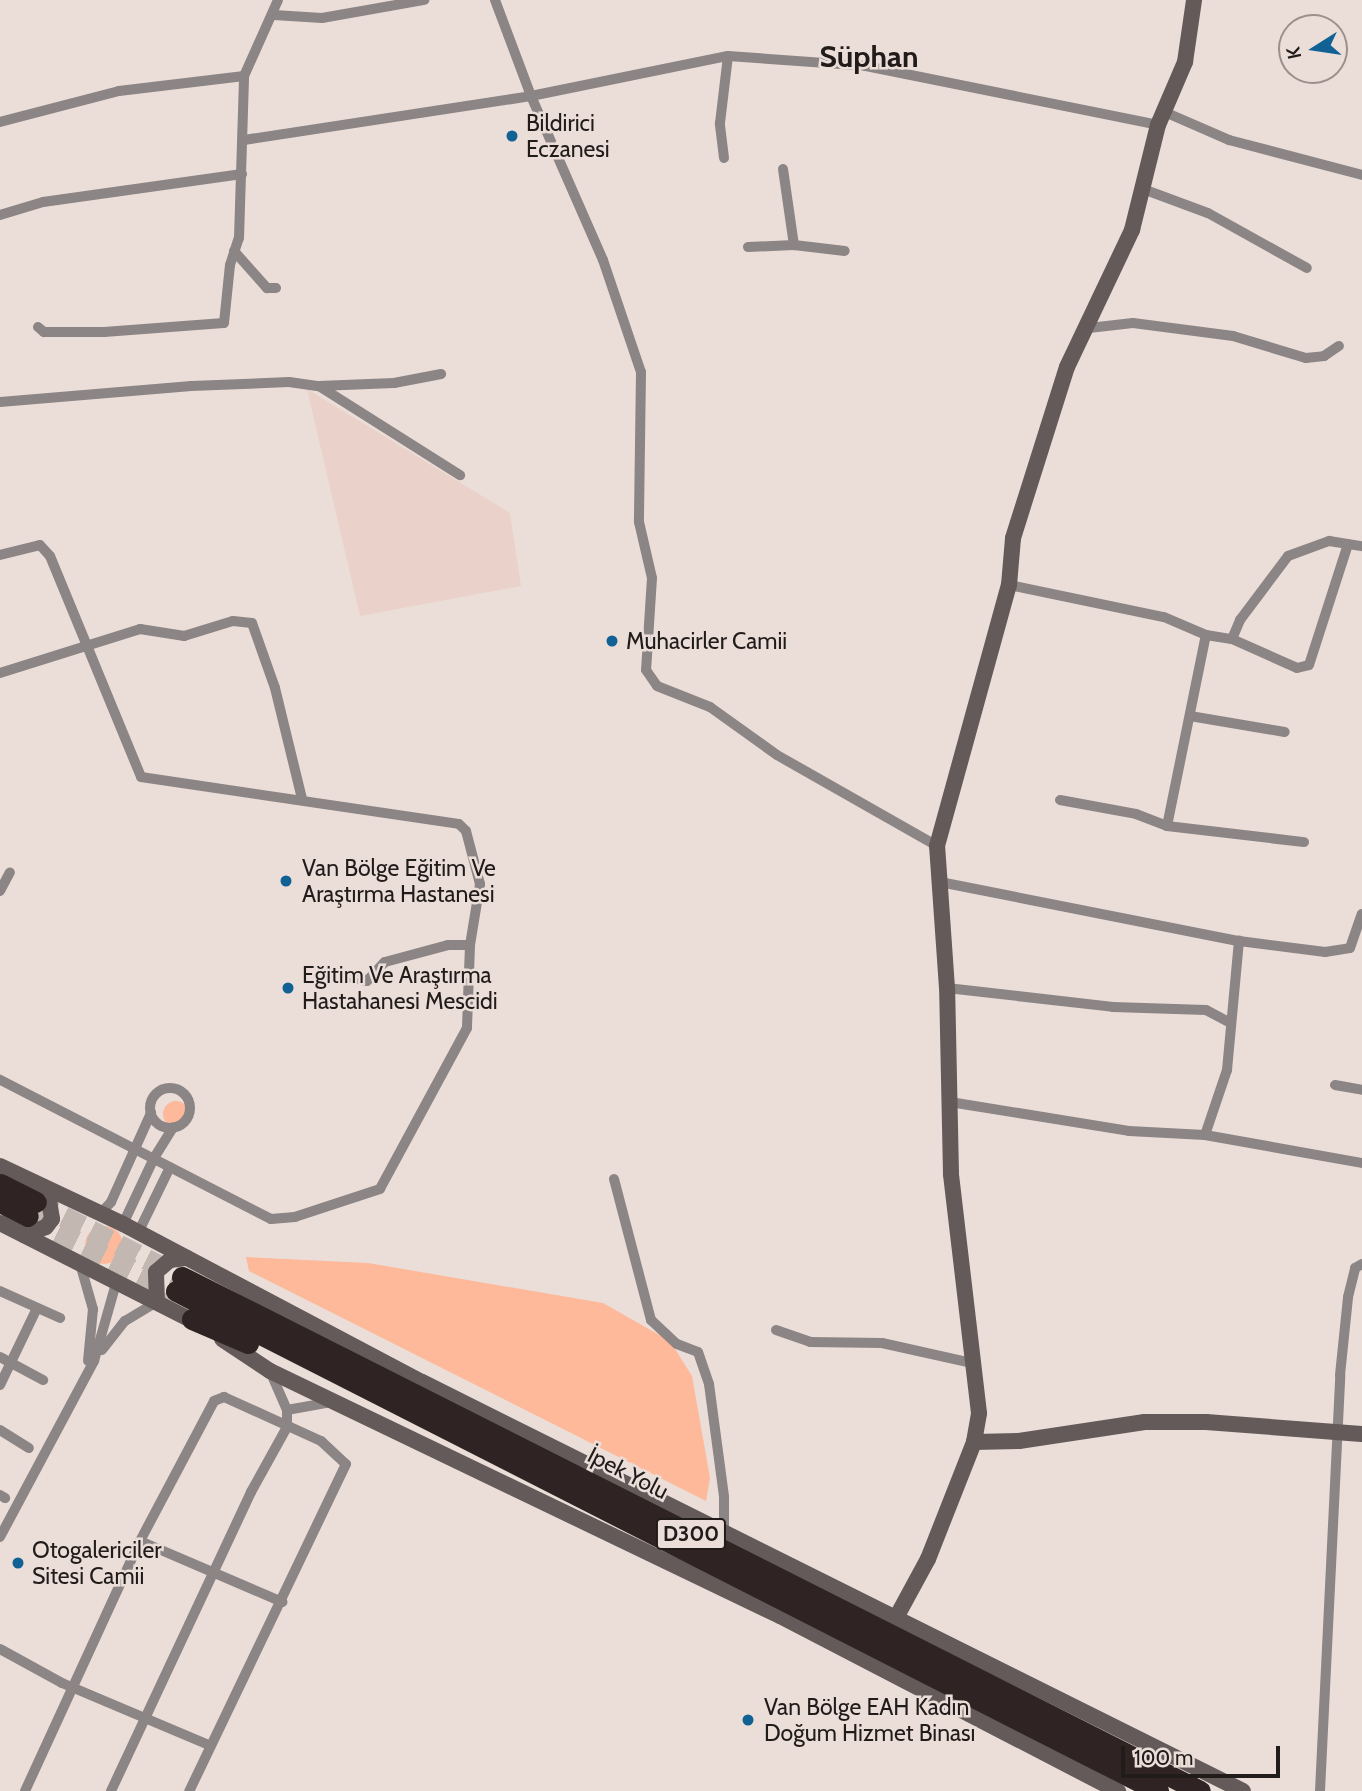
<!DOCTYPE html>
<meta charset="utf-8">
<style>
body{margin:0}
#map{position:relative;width:1362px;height:1791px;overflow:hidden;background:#ebded8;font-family:Cabin,sans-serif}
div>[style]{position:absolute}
.education>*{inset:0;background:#ead1c9}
.green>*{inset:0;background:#fdb99a}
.round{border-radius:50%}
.highway-tunnel>*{height:21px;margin-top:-10.5px;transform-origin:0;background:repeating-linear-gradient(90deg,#c3b7b2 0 21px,transparent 0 31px)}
.street>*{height:10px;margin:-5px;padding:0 5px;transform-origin:5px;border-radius:5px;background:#8c8585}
.street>.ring{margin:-5px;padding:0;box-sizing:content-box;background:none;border:10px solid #8c8585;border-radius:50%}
.secondary>*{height:16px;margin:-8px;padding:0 8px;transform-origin:8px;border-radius:8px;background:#635a59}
.highway>*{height:21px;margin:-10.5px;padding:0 10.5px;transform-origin:10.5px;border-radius:10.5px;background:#2f2423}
.dots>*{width:19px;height:19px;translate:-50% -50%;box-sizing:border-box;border:4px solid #ebded8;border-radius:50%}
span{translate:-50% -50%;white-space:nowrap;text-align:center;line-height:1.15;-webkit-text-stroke:5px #ebded8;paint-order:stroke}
.shield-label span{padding:2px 5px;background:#ebded8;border:2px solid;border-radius:5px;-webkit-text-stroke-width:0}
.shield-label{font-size:21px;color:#211c1a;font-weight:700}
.poi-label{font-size:23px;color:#211c1a}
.left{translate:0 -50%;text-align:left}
.street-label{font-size:23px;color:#211c1a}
.district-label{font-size:30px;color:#211c1a;font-weight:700}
.north{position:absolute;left:1278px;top:14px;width:70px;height:70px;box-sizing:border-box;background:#ebded8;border:2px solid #9a908c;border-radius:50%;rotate:258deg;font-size:19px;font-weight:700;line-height:28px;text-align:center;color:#211c1a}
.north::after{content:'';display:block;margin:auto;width:24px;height:32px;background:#116194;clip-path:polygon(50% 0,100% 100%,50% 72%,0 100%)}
.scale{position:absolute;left:1121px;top:1746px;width:159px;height:32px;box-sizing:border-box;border:4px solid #211c1a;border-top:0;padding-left:9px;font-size:21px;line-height:24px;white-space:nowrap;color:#211c1a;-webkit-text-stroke:5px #ebded8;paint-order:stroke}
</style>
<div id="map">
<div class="education">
<div style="clip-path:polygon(307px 389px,510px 513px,521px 586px,360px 616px)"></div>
</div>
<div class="green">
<div class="round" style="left:163px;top:1101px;width:26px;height:26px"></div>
<div class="round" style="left:85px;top:1226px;width:38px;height:38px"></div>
<div style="clip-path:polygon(246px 1257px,368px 1263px,603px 1303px,670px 1341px,692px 1376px,710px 1478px,706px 1501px,249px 1271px)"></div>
</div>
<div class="highway-tunnel">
<div style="left:36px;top:1202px;width:164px;rotate:27.2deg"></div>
<div style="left:30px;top:1217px;width:164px;rotate:26.9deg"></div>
</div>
<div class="street">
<div style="left:495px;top:0;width:103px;rotate:69.4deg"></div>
<div style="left:531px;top:96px;width:179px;rotate:66.3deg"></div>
<div style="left:603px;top:260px;width:118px;rotate:71.3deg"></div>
<div style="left:641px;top:372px;width:150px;rotate:90.8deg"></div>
<div style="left:639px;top:522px;width:57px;rotate:76.9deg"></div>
<div style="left:652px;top:578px;width:92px;rotate:93.7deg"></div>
<div style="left:646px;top:670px;width:19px;rotate:55deg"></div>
<div style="left:657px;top:686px;width:57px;rotate:21.6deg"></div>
<div style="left:710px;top:707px;width:82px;rotate:35.6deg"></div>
<div style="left:777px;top:755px;width:184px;rotate:29.6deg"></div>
<div style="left:274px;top:15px;width:48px;rotate:3.6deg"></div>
<div style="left:322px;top:18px;width:104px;rotate:-10deg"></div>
<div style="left:1167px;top:113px;width:68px;rotate:23.5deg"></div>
<div style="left:1229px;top:140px;width:138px;rotate:14.7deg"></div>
<div style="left:0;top:122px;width:123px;rotate:-14.6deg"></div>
<div style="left:119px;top:91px;width:126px;rotate:-6.8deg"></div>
<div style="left:244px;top:140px;width:290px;rotate:-8.7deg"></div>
<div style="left:531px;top:96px;width:201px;rotate:-11.5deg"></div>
<div style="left:728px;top:56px;width:138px;rotate:4.1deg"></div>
<div style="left:866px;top:66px;width:298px;rotate:11.4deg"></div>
<div style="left:724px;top:158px;width:35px;rotate:-97deg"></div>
<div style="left:720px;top:123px;width:67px;rotate:-83.2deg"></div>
<div style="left:783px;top:169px;width:77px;rotate:81.8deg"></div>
<div style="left:1143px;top:189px;width:69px;rotate:20.3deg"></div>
<div style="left:1208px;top:213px;width:113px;rotate:29.1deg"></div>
<div style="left:0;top:215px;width:45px;rotate:-16.8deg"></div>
<div style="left:43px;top:202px;width:201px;rotate:-8deg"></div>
<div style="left:748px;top:247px;width:46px;rotate:-2.5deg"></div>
<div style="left:794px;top:245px;width:51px;rotate:6.7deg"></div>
<div style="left:234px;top:251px;width:50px;rotate:48.3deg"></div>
<div style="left:267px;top:288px;width:9px"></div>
<div style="left:38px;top:327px;width:8px;rotate:40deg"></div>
<div style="left:44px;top:332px;width:60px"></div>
<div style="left:104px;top:332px;width:120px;rotate:-4.3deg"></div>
<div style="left:224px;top:323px;width:58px;rotate:-84.1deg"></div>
<div style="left:230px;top:265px;width:28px;rotate:-72deg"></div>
<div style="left:239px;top:238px;width:162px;rotate:-88.2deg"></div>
<div style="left:244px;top:76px;width:83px;rotate:-65.9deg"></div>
<div style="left:1089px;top:328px;width:44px;rotate:-6.5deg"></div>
<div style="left:1133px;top:323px;width:101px;rotate:7.4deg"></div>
<div style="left:1233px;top:336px;width:76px;rotate:16.8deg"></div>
<div style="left:1306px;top:358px;width:18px;rotate:-6deg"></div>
<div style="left:1324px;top:356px;width:18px;rotate:-34deg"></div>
<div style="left:319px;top:386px;width:75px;rotate:-2.3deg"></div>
<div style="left:394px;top:383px;width:48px;rotate:-10.8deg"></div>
<div style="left:0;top:402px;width:192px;rotate:-4.8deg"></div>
<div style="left:191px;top:386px;width:98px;rotate:-2.3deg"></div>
<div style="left:289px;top:382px;width:30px;rotate:8deg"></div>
<div style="left:319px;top:386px;width:167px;rotate:32.3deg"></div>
<div style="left:0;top:555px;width:41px;rotate:-14deg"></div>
<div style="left:40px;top:545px;width:15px;rotate:48deg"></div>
<div style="left:50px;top:556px;width:239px;rotate:67.6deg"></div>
<div style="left:141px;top:777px;width:321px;rotate:8.4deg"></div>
<div style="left:459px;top:824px;width:10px;rotate:45deg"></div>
<div style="left:466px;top:831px;width:55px;rotate:75.2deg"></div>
<div style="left:480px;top:884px;width:62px;rotate:99.3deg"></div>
<div style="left:470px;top:945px;width:83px;rotate:92.1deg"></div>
<div style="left:467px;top:1028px;width:183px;rotate:118.4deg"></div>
<div style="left:380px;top:1189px;width:89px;rotate:161.8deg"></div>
<div style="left:295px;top:1217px;width:24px;rotate:175deg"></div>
<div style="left:271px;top:1219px;width:305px;rotate:-152.8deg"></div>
<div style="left:1009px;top:585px;width:158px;rotate:11.7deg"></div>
<div style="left:1164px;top:617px;width:46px;rotate:23.2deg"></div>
<div style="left:1232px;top:639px;width:71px;rotate:24deg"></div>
<div style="left:1297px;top:668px;width:12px;rotate:-14deg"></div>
<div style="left:1309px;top:665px;width:127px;rotate:-72.1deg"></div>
<div style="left:0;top:673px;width:147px;rotate:-17.4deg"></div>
<div style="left:140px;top:629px;width:45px;rotate:9deg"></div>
<div style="left:184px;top:636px;width:51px;rotate:-17deg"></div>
<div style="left:233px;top:621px;width:19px;rotate:6deg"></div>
<div style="left:252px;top:623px;width:69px;rotate:70.5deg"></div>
<div style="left:275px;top:688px;width:114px;rotate:76.3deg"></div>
<div style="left:1190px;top:716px;width:96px;rotate:9.6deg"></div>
<div style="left:1060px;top:800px;width:77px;rotate:10.4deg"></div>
<div style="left:1136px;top:814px;width:33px;rotate:21deg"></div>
<div style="left:1167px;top:826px;width:138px;rotate:6.7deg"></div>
<div style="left:1167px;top:826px;width:195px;rotate:-78.5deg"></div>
<div style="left:1206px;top:635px;width:26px;rotate:9deg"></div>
<div style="left:1232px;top:639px;width:21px;rotate:-67deg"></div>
<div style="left:1240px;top:620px;width:80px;rotate:-53.1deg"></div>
<div style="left:1288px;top:556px;width:44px;rotate:-20.1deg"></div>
<div style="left:1329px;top:541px;width:33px;rotate:9deg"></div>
<div style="left:940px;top:882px;width:305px;rotate:11.2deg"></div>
<div style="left:1239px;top:941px;width:87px;rotate:7.3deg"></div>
<div style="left:1325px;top:952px;width:25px;rotate:-9deg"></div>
<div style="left:1350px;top:948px;width:36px;rotate:-71deg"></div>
<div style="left:0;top:891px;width:21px;rotate:-62deg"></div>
<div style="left:349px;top:977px;width:18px;rotate:13deg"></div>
<div style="left:367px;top:981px;width:26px;rotate:-47deg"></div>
<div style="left:385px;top:962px;width:65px;rotate:-15.1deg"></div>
<div style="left:448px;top:945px;width:22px"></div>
<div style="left:947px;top:988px;width:167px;rotate:6.5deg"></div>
<div style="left:1113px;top:1007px;width:93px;rotate:1.8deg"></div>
<div style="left:1206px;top:1010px;width:26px;rotate:28deg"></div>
<div style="left:1335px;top:1085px;width:27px;rotate:10deg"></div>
<div class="ring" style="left:150px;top:1088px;width:30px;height:30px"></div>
<div style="left:950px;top:1102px;width:181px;rotate:9.2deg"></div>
<div style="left:1129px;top:1131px;width:76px;rotate:3deg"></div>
<div style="left:1205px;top:1135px;width:159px;rotate:10.1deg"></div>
<div style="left:1205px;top:1135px;width:69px;rotate:-71.3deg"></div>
<div style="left:1227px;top:1070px;width:130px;rotate:-84.7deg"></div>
<div style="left:614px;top:1179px;width:146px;rotate:75.3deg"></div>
<div style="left:651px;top:1320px;width:35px;rotate:43deg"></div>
<div style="left:677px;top:1344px;width:22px;rotate:21deg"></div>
<div style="left:698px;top:1352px;width:34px;rotate:71deg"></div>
<div style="left:709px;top:1384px;width:114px;rotate:82.4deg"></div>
<div style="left:724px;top:1497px;width:34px;rotate:90deg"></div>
<div style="left:99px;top:1215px;width:18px;rotate:-47deg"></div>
<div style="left:111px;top:1202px;width:98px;rotate:-65.8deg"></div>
<div style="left:123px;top:1224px;width:73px;rotate:-64.8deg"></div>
<div style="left:154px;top:1158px;width:36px;rotate:-58deg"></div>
<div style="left:138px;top:1233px;width:73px;rotate:-64.1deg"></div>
<div style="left:81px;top:1267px;width:44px;rotate:74.1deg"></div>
<div style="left:93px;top:1309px;width:52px;rotate:95.5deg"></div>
<div style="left:0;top:1291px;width:66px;rotate:24.2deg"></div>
<div style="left:776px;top:1330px;width:36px;rotate:19deg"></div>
<div style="left:810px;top:1342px;width:72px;rotate:0.8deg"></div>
<div style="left:882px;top:1343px;width:96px;rotate:12.6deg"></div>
<div style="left:102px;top:1350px;width:37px;rotate:-52deg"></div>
<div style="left:125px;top:1321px;width:37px;rotate:-31deg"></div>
<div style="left:0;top:1357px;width:49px;rotate:28.1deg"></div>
<div style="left:270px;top:1371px;width:43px;rotate:66.4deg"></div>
<div style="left:287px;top:1410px;width:46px;rotate:-10.1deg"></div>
<div style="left:0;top:1385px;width:85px;rotate:-64.3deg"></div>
<div style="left:0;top:1430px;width:34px;rotate:32deg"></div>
<div style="left:0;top:1495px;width:6px;rotate:31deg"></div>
<div style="left:0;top:1537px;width:200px;rotate:-61.9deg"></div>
<div style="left:94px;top:1361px;width:81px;rotate:-74.2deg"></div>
<div style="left:140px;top:1541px;width:155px;rotate:23.2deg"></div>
<div style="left:0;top:1649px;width:71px;rotate:28.7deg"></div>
<div style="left:62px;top:1683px;width:160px;rotate:22.9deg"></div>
<div style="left:25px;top:1791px;width:275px;rotate:-65.3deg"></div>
<div style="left:140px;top:1541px;width:158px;rotate:-62.1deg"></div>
<div style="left:214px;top:1401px;width:11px;rotate:-22deg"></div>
<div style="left:224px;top:1397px;width:107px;rotate:24.4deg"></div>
<div style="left:321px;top:1441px;width:34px;rotate:43deg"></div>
<div style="left:346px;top:1464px;width:363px;rotate:115.6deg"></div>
<div style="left:111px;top:1791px;width:330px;rotate:-64.9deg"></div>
<div style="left:251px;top:1492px;width:74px;rotate:-61deg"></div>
<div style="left:287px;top:1427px;width:17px;rotate:-90deg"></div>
<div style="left:1320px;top:1791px;width:416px;rotate:-87.2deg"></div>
<div style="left:1340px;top:1375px;width:78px;rotate:-84.1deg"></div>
<div style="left:1348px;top:1297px;width:30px;rotate:-76deg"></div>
<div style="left:1355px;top:1268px;width:8px;rotate:-30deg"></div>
</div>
<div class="secondary">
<div style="left:0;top:1166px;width:136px;rotate:25.2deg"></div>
<div style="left:123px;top:1224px;width:338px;rotate:27.9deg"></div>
<div style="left:422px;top:1382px;width:917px;rotate:26.48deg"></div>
<div style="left:0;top:1223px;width:225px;rotate:26.9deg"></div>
<div style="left:24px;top:1235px;width:23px;rotate:-20deg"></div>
<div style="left:46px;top:1227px;width:10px;rotate:-53deg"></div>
<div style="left:52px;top:1219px;width:30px;rotate:-99deg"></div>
<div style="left:157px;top:1302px;width:30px;rotate:-92deg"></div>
<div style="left:156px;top:1272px;width:18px;rotate:-41deg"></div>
<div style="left:170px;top:1260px;width:17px;rotate:-7deg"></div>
<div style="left:222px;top:1339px;width:58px;rotate:33.7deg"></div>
<div style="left:270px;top:1371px;width:566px;rotate:25.66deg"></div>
<div style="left:780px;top:1616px;width:381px;rotate:27.4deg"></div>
<div style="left:974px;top:1442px;width:45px;rotate:-1.3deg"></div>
<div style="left:1019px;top:1441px;width:127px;rotate:-8.6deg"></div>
<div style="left:1145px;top:1422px;width:61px"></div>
<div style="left:1206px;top:1422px;width:156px;rotate:4.4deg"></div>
<div style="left:897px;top:1616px;width:65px;rotate:-61.5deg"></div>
<div style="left:928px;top:1559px;width:126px;rotate:-68.5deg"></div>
<div style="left:974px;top:1442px;width:29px;rotate:-80deg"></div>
<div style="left:979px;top:1413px;width:241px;rotate:-96.7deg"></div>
<div style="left:951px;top:1174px;width:186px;rotate:-91.2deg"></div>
<div style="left:947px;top:988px;width:142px;rotate:-94deg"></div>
<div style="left:937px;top:846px;width:271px;rotate:-74.6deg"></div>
<div style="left:1009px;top:585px;width:47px;rotate:-85.1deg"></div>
<div style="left:1013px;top:538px;width:179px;rotate:-72.5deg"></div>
<div style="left:1067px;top:367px;width:152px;rotate:-64.6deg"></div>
<div style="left:1132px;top:230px;width:108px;rotate:-76.1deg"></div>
<div style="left:1158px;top:125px;width:69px;rotate:-66.8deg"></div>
<div style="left:1185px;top:62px;width:63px;rotate:-81.7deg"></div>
</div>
<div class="highway">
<div style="left:0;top:1184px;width:40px;rotate:26.6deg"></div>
<div style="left:0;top:1202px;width:31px;rotate:27deg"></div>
<div style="left:182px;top:1277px;width:1140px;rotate:26.79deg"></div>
<div style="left:176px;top:1291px;width:1102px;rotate:26.98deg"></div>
<div style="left:192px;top:1319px;width:61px;rotate:23.2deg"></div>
</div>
<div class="dots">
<div style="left:512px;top:136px;background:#116194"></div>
<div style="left:612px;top:641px;background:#116194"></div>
<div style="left:286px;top:881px;background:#116194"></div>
<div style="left:288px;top:988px;background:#116194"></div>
<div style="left:18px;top:1563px;background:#116194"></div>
<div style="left:748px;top:1720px;background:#116194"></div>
</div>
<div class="shield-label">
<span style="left:691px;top:1534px">D300</span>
</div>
<div class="poi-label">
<span class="left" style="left:526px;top:136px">Bildirici<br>Eczanesi</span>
<span class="left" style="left:626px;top:641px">Muhacirler Camii</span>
<span class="left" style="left:302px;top:881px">Van Bölge Eğitim Ve<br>Araştırma Hastanesi</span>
<span class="left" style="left:302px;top:988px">Eğitim Ve Araştırma<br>Hastahanesi Mescidi</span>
<span class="left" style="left:32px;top:1563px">Otogalericiler<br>Sitesi Camii</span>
<span class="left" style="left:764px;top:1720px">Van Bölge EAH Kadın<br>Doğum Hizmet Binası</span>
</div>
<div class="street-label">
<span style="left:628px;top:1473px;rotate:27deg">İpek Yolu</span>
</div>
<div class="district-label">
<span style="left:869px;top:57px">Süphan</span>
</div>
<div class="north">K</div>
<div class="scale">100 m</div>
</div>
